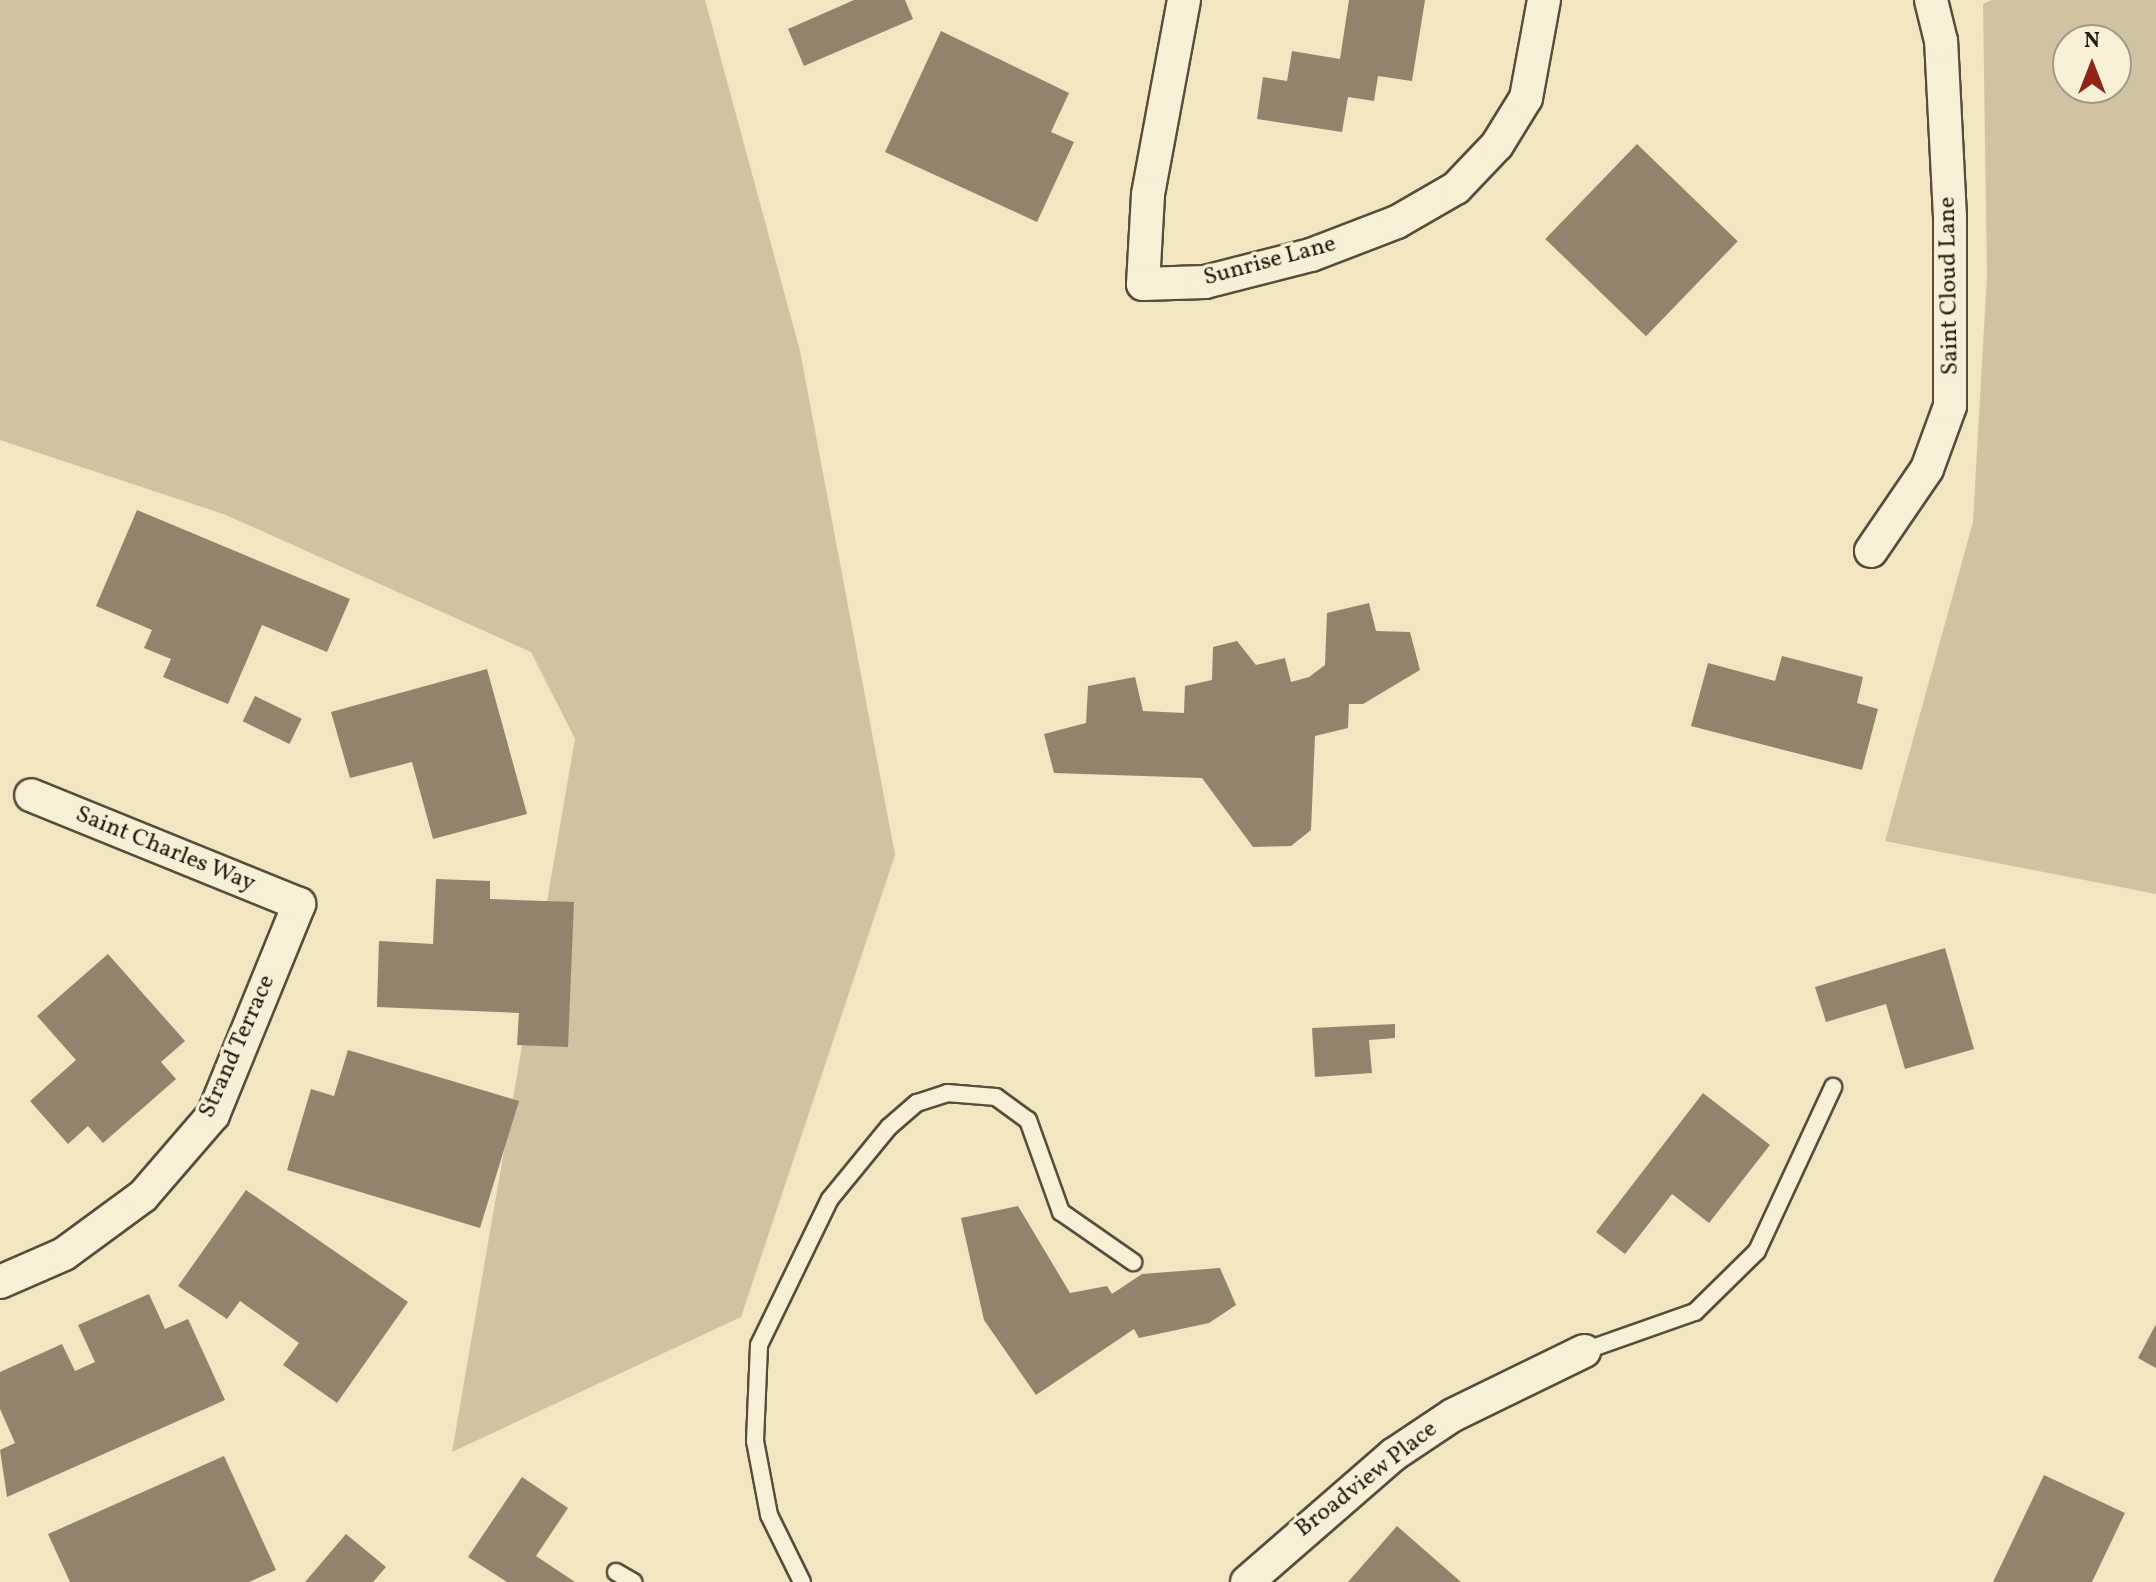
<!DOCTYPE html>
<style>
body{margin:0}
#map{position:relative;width:2156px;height:1582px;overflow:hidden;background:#f2e6c0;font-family:Vollkorn,serif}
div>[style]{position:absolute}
.green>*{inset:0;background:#cfc3a2}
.building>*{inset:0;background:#90846c;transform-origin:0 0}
.roads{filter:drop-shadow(2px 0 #584c3c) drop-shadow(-2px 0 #584c3c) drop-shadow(0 2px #584c3c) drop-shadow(0 -2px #584c3c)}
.service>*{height:16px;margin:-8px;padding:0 8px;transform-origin:8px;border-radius:8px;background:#f7efd6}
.minor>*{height:32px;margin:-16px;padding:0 16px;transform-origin:16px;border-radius:16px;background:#f7efd6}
span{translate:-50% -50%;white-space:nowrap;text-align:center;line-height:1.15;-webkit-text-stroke:7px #f7efd6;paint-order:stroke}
.street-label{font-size:24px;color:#251910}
.north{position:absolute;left:2052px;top:24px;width:80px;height:80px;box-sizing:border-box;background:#f7efd6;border:2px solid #a39987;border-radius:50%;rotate:0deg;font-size:22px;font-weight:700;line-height:32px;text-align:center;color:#251910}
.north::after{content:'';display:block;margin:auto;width:28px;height:36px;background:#8f2418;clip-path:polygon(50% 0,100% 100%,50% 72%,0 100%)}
</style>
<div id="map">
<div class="green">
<div style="clip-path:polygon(0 0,705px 0,800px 351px,895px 855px,741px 1317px,452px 1452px,575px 739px,531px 652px,226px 515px,0 440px)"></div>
<div style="clip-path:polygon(evenodd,1992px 0,2156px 0,2156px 894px,1885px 841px,1973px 522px,1987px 275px,1983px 4px,1992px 0,2116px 40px,2116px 88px,2068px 88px,2068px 40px,2116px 40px)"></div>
</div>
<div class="building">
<div style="clip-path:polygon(854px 0,905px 0,913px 19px,804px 66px,788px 29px)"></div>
<div style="clip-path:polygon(1349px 0,1425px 0,1412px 81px,1378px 76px,1374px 101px,1348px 97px,1342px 132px,1257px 119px,1263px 77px,1287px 81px,1292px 51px,1340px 59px)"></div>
<div style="clip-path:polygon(941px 31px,1069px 93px,1051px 132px,1074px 142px,1037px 222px,885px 152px)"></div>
<div style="left:1637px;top:144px;width:140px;height:132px;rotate:44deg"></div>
<div style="clip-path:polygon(137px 510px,350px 599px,327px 652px,262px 625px,228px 704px,163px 677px,171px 659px,144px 648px,152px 630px,96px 606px)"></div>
<div style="clip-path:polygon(1369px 603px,1376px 631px,1410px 632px,1420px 670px,1363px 704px,1349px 704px,1348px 728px,1315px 736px,1311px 830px,1291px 846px,1253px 847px,1202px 778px,1054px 773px,1044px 734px,1086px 723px,1088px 686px,1135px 677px,1143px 711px,1184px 713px,1185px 686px,1212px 680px,1213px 647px,1237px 641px,1256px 665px,1285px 658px,1291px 682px,1309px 677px,1325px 665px,1327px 613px)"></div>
<div style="clip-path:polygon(1782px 656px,1863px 677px,1857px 703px,1878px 709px,1862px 770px,1691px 726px,1708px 663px,1775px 681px)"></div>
<div style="clip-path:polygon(487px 669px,527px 814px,433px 839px,412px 762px,350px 778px,331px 712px)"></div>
<div style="left:255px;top:696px;width:52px;height:28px;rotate:26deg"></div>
<div style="clip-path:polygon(436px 879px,490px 881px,490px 899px,574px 902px,568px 1047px,517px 1045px,519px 1013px,377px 1007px,379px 941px,433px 944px)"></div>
<div style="clip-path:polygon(1945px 948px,1974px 1049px,1905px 1069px,1886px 1004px,1826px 1022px,1815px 987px)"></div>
<div style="clip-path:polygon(108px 954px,185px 1041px,161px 1062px,176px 1079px,103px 1143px,88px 1126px,68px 1144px,30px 1101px,76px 1060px,37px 1016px)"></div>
<div style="clip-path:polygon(1395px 1024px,1395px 1038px,1369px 1040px,1372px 1073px,1315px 1077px,1312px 1028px)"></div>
<div style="clip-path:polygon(348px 1050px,519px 1101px,480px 1228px,287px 1170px,311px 1089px,334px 1096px)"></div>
<div style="clip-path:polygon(1703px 1093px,1770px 1145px,1709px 1223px,1672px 1194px,1625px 1254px,1596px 1232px)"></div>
<div style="clip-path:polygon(246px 1190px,408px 1302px,337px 1403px,283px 1365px,299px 1343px,240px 1301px,227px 1319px,178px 1286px)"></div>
<div style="clip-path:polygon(1018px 1206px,1070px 1293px,1107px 1286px,1112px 1294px,1142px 1274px,1220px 1268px,1236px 1305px,1209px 1323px,1139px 1338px,1134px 1329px,1036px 1395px,984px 1320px,961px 1218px)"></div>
<div style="clip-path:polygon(149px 1294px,165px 1329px,188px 1319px,225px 1400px,7px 1497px,0 1450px,15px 1443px,0 1409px,0 1372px,62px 1344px,75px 1371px,95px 1362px,78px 1325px)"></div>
<div style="clip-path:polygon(2156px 1324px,2156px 1368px,2138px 1358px)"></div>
<div style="clip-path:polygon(224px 1456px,276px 1570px,249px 1582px,70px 1582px,48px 1534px)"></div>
<div style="clip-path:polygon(2044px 1475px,2125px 1513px,2092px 1582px,1993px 1582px)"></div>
<div style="clip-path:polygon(522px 1477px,568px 1508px,536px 1556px,575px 1582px,507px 1582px,468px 1557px)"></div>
<div style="clip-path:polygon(1397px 1526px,1461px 1582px,1348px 1582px)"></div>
<div style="clip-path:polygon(346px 1534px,386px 1567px,373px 1582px,305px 1582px)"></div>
</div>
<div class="roads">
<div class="service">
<div style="left:1584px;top:1351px;width:118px;rotate:-19.4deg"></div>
<div style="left:1695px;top:1312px;width:87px;rotate:-44.5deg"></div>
<div style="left:1757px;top:1251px;width:181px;rotate:-65.1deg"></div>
<div style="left:616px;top:1572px;width:20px;rotate:30deg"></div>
<div style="left:802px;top:1582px;width:75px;rotate:-116.2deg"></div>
<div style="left:769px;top:1515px;width:75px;rotate:-100.7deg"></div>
<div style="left:755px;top:1441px;width:96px;rotate:-87.6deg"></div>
<div style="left:759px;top:1345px;width:162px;rotate:-64.1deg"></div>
<div style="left:830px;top:1199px;width:93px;rotate:-50.7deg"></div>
<div style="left:889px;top:1127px;width:37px;rotate:-41deg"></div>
<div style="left:917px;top:1103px;width:32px;rotate:-18deg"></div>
<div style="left:947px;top:1093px;width:49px;rotate:4.7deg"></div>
<div style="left:996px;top:1097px;width:39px;rotate:36deg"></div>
<div style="left:1028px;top:1120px;width:98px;rotate:70.3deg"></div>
<div style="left:1061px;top:1212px;width:88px;rotate:34.8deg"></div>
</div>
<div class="minor">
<div style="left:1184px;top:0;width:198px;rotate:100.5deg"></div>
<div style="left:1148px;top:195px;width:89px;rotate:93.2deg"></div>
<div style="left:1143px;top:284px;width:62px;rotate:-1.8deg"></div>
<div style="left:1205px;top:282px;width:109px;rotate:-14.3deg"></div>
<div style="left:1311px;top:255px;width:92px;rotate:-21deg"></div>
<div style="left:1397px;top:222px;width:68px;rotate:-30deg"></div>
<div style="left:1456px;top:188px;width:59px;rotate:-46.4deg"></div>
<div style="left:1497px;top:145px;width:55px;rotate:-58.3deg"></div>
<div style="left:1526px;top:98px;width:100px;rotate:-79.6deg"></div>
<div style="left:1871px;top:551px;width:99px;rotate:-55.7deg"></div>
<div style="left:1927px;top:469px;width:67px;rotate:-69.9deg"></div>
<div style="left:1950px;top:406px;width:189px;rotate:-90deg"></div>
<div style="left:1950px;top:217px;width:176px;rotate:-92.9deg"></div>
<div style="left:1941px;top:41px;width:42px;rotate:-103.7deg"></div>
<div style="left:0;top:1282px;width:70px;rotate:-23.6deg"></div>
<div style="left:64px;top:1254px;width:98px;rotate:-36.3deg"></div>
<div style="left:143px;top:1196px;width:107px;rotate:-49.2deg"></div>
<div style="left:213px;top:1115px;width:228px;rotate:-67.8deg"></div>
<div style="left:299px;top:904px;width:289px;rotate:-157.9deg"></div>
<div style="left:1247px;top:1582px;width:194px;rotate:-41deg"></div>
<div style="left:1393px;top:1455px;width:72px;rotate:-33.7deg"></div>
<div style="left:1453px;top:1415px;width:146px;rotate:-26deg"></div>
</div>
</div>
<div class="street-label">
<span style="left:1270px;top:262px;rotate:-15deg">Sunrise Lane</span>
<span style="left:1950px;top:286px;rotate:-91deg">Saint Cloud Lane</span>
<span style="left:165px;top:850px;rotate:22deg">Saint Charles Way</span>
<span style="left:238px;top:1047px;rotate:-66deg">Strand Terrace</span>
<span style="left:1367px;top:1480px;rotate:-38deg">Broadview Place</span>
</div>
<div class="north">N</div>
</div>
